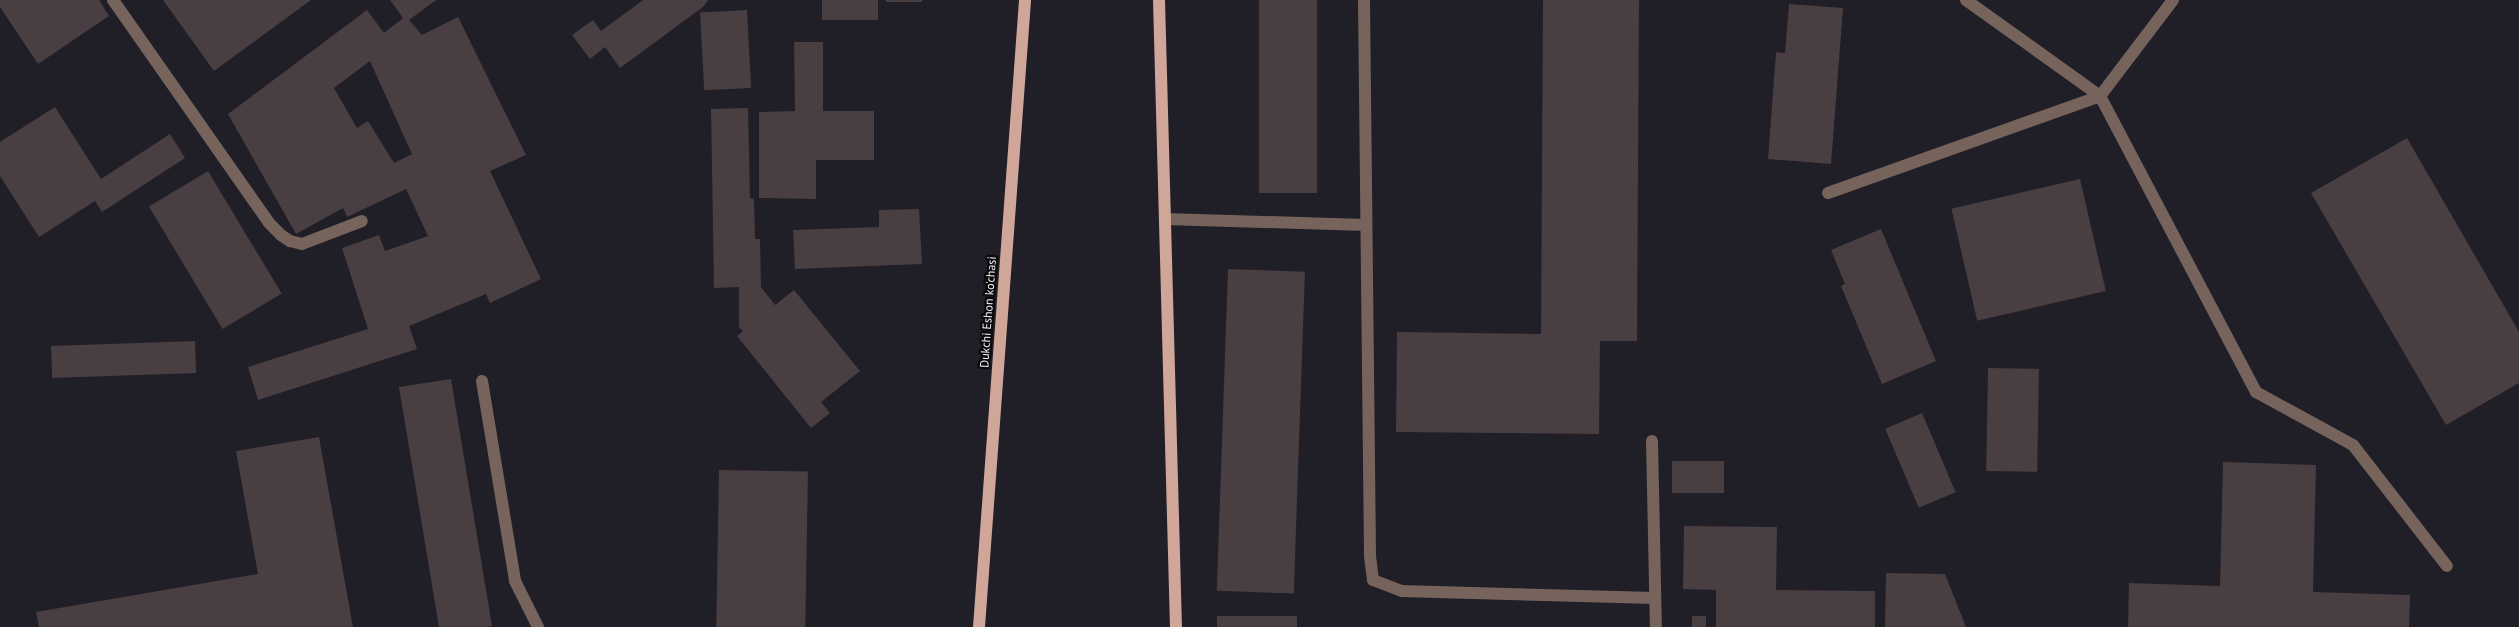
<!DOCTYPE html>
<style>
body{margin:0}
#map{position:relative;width:2519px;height:627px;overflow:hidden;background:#201e27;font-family:"PT Sans",sans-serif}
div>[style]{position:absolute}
.building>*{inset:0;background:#493e41;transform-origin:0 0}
.minor>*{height:12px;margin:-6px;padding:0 6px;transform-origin:6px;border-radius:6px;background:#76635c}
.major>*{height:12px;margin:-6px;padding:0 6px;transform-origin:6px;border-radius:6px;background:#cfa698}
span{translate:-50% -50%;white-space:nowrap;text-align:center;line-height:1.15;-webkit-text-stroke:4.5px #0a090c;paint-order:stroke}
.street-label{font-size:12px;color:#f1f0f5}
</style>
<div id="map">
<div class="building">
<div style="clip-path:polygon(0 0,99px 0,109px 16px,38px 64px,0 7px)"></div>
<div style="clip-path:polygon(163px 0,311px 0,214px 71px)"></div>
<div style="clip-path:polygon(evenodd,390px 0,436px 0,409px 20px,422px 35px,458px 17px,526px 155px,490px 171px,541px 279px,490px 303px,486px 294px,409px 326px,417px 349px,258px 400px,248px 367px,368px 329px,342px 248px,379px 235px,385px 251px,428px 236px,406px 189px,347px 217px,343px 208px,296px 234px,228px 114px,367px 10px,384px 33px,403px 18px,390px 0,370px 61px,412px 154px,394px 163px,368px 121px,357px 128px,334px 88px,370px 61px)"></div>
<div style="clip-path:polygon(643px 0,708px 0,703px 7px,620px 68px,605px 47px,590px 59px,572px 35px,593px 20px,601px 31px)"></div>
<div style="left:822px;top:0;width:56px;height:20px"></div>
<div style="left:886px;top:0;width:36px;height:2px"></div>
<div style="left:1259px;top:0;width:58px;height:193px"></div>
<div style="clip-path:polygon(1543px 0,1639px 0,1637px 341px,1600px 341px,1599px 434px,1396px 432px,1397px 332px,1541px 334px)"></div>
<div style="clip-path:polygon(1789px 4px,1843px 8px,1831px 164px,1768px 159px,1776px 52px,1785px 53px)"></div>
<div style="left:747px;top:10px;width:78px;height:47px;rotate:87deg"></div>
<div style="clip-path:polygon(794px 42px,823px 42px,823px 111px,874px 111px,874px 160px,816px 160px,816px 199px,759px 198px,759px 112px,795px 111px)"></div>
<div style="clip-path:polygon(55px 107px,101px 179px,170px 134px,185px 158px,102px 212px,95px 201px,39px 237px,0 176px,0 142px)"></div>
<div style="clip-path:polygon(748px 108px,750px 198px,754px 199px,755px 239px,760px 239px,761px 287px,775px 305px,794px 290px,860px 371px,821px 402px,830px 413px,811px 428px,737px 336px,743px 331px,739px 327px,739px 287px,714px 288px,711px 109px)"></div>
<div style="clip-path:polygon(2407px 138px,2519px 332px,2519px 383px,2446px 425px,2311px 193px)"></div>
<div style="left:208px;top:171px;width:143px;height:69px;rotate:59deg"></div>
<div style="left:2080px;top:179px;width:115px;height:132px;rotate:77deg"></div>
<div style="clip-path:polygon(919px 209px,922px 264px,795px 269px,793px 230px,879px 227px,879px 210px)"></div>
<div style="clip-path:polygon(1881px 229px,1936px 361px,1882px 384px,1841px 286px,1845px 284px,1831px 250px)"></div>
<div style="left:1228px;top:269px;width:77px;height:322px;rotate:2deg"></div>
<div style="left:195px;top:341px;width:32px;height:144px;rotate:88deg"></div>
<div style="left:1988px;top:368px;width:51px;height:103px;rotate:1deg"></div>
<div style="clip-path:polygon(451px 379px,492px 626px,486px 627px,439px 627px,399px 387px)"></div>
<div style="left:1922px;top:413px;width:86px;height:40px;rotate:67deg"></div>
<div style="clip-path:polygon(319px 437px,353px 627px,39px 627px,36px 612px,258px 574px,236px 451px)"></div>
<div style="left:1672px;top:461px;width:52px;height:32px"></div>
<div style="clip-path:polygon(2223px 462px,2316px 465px,2313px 592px,2410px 595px,2409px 627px,2128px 627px,2129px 583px,2220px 586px)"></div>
<div style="left:719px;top:470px;width:89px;height:157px;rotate:1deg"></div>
<div style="clip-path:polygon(1684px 526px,1777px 527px,1776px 590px,1875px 591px,1875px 627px,1716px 627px,1716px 590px,1683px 589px)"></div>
<div style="clip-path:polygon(1886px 573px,1945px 574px,1966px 627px,1885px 627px)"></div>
<div style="left:1217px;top:616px;width:80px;height:11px"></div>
<div style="left:1692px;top:616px;width:14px;height:11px"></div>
</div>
<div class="minor">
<div style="left:113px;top:0;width:272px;rotate:55deg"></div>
<div style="left:269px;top:223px;width:17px;rotate:45deg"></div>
<div style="left:281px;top:235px;width:11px;rotate:34deg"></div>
<div style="left:290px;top:241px;width:12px;rotate:14deg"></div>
<div style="left:302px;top:244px;width:64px;rotate:-21deg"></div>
<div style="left:1364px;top:0;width:556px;rotate:89.38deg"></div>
<div style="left:1370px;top:556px;width:24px;rotate:83deg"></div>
<div style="left:1373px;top:580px;width:30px;rotate:21deg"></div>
<div style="left:1401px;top:591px;width:254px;rotate:1.6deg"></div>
<div style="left:1966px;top:0;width:165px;rotate:35.6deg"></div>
<div style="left:2173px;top:0;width:121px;rotate:127.2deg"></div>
<div style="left:2100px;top:96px;width:335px;rotate:62.2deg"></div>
<div style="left:2256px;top:392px;width:111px;rotate:28.7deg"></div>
<div style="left:2353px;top:445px;width:153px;rotate:52.2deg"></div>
<div style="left:1828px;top:193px;width:289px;rotate:-19.6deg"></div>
<div style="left:1165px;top:219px;width:201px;rotate:1.7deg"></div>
<div style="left:482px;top:381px;width:203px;rotate:80.6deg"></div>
<div style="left:515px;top:581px;width:51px;rotate:63.4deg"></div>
<div style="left:1652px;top:441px;width:186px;rotate:88.8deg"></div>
</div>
<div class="major">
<div style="left:1159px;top:0;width:627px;rotate:88.45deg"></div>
<div style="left:979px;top:627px;width:629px;rotate:-85.8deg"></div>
</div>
<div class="street-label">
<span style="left:988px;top:312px;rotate:-86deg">Dukchi Eshon ko'chasi</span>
</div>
</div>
